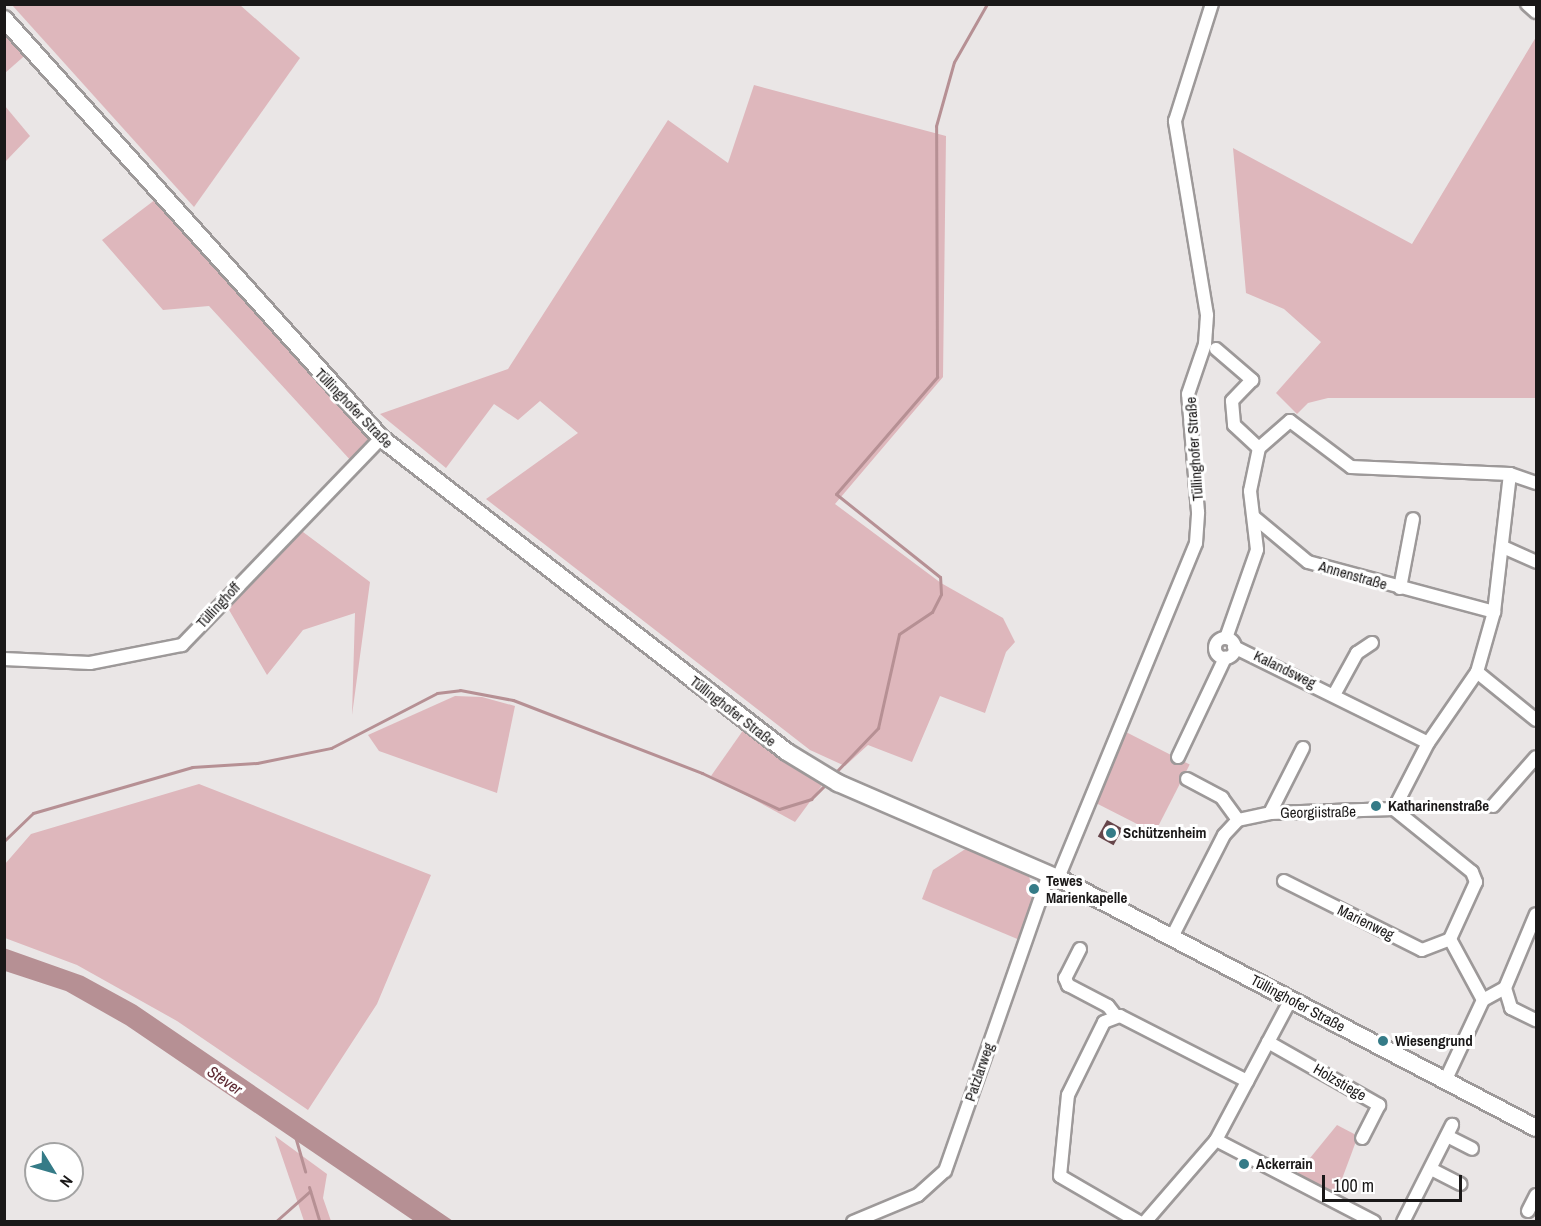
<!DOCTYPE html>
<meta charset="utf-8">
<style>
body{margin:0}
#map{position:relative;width:1541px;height:1226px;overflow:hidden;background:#eae6e6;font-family:"Archivo Narrow",sans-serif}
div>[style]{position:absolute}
.green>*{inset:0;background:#deb7bc;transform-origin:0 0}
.water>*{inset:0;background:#b69094}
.stream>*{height:3px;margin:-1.5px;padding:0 1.5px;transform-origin:1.5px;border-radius:1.5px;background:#b69094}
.building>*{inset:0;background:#66454a;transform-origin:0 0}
.roads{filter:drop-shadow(2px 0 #9d9999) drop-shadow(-2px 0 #9d9999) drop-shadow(0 2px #9d9999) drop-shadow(0 -2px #9d9999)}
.minor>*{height:12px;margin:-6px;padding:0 6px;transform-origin:6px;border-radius:6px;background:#fff}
.minor>.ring{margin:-6px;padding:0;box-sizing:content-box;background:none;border:12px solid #fff;border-radius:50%}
.major>*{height:16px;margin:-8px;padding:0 8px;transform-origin:8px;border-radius:8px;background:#fff}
.dots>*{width:16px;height:16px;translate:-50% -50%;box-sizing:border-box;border:3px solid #fff;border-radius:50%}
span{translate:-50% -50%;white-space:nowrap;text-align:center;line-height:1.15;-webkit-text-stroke:6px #fff;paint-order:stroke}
.street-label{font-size:15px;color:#1a1818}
.poi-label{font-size:15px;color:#1a1818;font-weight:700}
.left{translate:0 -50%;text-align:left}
.water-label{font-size:16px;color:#5d2a33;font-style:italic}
.frame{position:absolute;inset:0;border:6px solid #1a1818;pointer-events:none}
.north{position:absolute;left:24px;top:1142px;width:60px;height:60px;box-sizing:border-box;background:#fff;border:2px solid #a3a3a3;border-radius:50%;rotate:127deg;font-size:16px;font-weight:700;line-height:24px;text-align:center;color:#1a1818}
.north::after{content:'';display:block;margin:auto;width:21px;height:27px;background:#357b87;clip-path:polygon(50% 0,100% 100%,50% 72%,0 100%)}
.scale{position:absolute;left:1322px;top:1175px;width:140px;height:27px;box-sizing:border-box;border:3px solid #1a1818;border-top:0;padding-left:8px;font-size:18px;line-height:21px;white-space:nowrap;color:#1a1818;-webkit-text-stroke:4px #fff;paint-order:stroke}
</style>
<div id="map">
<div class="green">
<div style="clip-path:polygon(12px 5px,240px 5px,300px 58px,194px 207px)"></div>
<div style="clip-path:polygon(4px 23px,30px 51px,5px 73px,4px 73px)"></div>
<div style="clip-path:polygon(1536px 37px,1536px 398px,1328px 398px,1308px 403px,1297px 414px,1276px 393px,1321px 342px,1284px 309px,1246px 293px,1233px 148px,1412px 244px)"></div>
<div style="clip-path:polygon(754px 85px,946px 136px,943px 377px,835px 504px,941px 583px,1003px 618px,1015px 642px,1006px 652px,985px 713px,940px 696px,912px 762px,868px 745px,845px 766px,810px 750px,486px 499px,578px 433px,540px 401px,518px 420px,494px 404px,446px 468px,380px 414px,508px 369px,668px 120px,728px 163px)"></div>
<div style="clip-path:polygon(5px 106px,30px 136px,5px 162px,4px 161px)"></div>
<div style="clip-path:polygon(160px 196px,377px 439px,353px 463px,209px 306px,163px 310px,102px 240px)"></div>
<div style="clip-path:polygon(299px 529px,370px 582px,352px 715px,355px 613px,303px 630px,267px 675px,225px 603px)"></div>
<div style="clip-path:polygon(455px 696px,482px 697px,515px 706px,497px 793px,379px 751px,368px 735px)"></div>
<div style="clip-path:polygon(744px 729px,823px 784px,795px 822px,711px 776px)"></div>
<div style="left:1122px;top:730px;width:76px;height:77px;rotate:27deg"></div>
<div style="clip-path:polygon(199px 784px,431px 875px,377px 1004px,308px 1110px,177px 1021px,77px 965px,5px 938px,5px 864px,31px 834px)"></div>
<div style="clip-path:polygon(970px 846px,1028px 870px,1034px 902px,1020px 940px,922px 899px,933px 870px)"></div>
<div style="clip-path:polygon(1337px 1125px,1358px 1136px,1336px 1195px,1297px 1174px)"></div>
<div style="clip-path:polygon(275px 1136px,327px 1174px,323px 1198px,331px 1221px,304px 1221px)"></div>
</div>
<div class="water">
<div style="clip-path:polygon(4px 948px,83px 976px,136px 1005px,453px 1221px,414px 1221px,126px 1025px,66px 991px,5px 971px)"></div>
</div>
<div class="stream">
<div style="left:834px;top:774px;width:64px;rotate:-46.3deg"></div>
<div style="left:878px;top:728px;width:96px;rotate:-77.4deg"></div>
<div style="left:899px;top:634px;width:40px;rotate:-34deg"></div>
<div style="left:932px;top:612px;width:20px;rotate:-63deg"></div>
<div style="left:941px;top:594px;width:17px;rotate:-93deg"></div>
<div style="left:940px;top:577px;width:133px;rotate:-141.4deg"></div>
<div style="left:836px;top:494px;width:155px;rotate:-49.2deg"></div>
<div style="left:937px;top:377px;width:251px;rotate:-90.2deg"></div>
<div style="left:936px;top:126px;width:66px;rotate:-74.3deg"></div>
<div style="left:954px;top:62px;width:67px;rotate:-60.4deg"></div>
<div style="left:4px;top:841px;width:40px;rotate:-44deg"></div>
<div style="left:33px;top:813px;width:166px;rotate:-16.1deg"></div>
<div style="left:192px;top:767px;width:65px;rotate:-3.5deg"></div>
<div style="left:257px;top:763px;width:76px;rotate:-11.5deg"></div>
<div style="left:331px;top:748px;width:119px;rotate:-27.4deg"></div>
<div style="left:437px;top:693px;width:23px;rotate:-7deg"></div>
<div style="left:460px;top:690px;width:54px;rotate:10.7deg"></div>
<div style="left:513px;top:700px;width:203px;rotate:21.1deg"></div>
<div style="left:702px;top:773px;width:85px;rotate:25.1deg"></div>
<div style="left:779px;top:809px;width:34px;rotate:-17deg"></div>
<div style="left:811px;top:799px;width:21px;rotate:-45deg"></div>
<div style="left:295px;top:1136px;width:37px;rotate:74deg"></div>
<div style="left:309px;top:1187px;width:37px;rotate:73deg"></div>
<div style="left:275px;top:1222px;width:47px;rotate:-41.5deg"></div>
</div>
<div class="building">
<div style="left:1107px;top:820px;width:18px;height:19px;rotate:29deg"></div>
</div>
<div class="roads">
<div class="minor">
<div style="left:1527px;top:4px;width:12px;rotate:42deg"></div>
<div style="left:1216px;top:349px;width:48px;rotate:40.7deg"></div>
<div style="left:1252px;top:380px;width:29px;rotate:134deg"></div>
<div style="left:1232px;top:401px;width:24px;rotate:85deg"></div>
<div style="left:1234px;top:425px;width:34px;rotate:43deg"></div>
<div style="left:1259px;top:448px;width:44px;rotate:101.8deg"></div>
<div style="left:1250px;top:491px;width:59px;rotate:83.2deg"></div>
<div style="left:1257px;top:550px;width:93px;rotate:109.4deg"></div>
<div style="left:1259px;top:448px;width:41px;rotate:-41.1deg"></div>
<div style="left:1290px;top:421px;width:76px;rotate:37deg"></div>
<div style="left:1351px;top:467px;width:159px;rotate:2.5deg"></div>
<div style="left:1510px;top:474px;width:139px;rotate:96.6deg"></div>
<div style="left:1494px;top:612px;width:62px;rotate:105.8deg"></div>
<div style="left:1477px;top:672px;width:86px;rotate:124.6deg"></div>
<div style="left:1428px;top:743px;width:74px;rotate:117.3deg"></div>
<div style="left:1510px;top:474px;width:28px;rotate:19deg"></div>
<div style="left:1254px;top:517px;width:70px;rotate:39.8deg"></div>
<div style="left:1308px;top:562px;width:193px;rotate:15deg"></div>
<div style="left:1503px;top:547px;width:36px;rotate:24deg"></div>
<div style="left:1400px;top:588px;width:70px;rotate:-79.3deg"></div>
<div class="ring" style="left:1215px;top:638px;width:8px;height:8px"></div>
<div style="left:1234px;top:647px;width:216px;rotate:26.3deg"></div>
<div style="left:4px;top:659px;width:86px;rotate:2.7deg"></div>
<div style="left:90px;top:663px;width:94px;rotate:-11.1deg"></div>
<div style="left:182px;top:645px;width:287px;rotate:-46.1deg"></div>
<div style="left:1477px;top:672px;width:76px;rotate:39.1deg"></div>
<div style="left:1335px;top:693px;width:46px;rotate:-61.2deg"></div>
<div style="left:1357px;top:653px;width:18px;rotate:-34deg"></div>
<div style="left:1178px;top:757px;width:110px;rotate:-64.6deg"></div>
<div style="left:1187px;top:779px;width:40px;rotate:28deg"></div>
<div style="left:1222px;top:798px;width:27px;rotate:54deg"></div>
<div style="left:1493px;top:806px;width:65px;rotate:-48.7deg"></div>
<div style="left:1270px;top:813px;width:73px;rotate:-63.1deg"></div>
<div style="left:1058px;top:878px;width:362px;rotate:-67.6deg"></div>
<div style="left:1196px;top:543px;width:31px;rotate:-86deg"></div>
<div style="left:1198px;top:512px;width:118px;rotate:-94.8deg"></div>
<div style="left:1188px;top:394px;width:53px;rotate:-71.2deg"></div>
<div style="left:1205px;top:344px;width:29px;rotate:-86deg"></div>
<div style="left:1207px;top:315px;width:197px;rotate:-99.4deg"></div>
<div style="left:1175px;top:121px;width:123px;rotate:-72.5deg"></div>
<div style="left:1284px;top:881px;width:154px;rotate:26.6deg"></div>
<div style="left:1422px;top:950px;width:30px;rotate:-21deg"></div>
<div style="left:1172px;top:937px;width:114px;rotate:-63deg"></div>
<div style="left:1224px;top:835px;width:21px;rotate:-47deg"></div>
<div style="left:1238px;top:820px;width:33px;rotate:-12deg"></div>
<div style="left:1270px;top:813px;width:124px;rotate:-1.8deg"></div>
<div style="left:1394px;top:809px;width:100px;rotate:38.9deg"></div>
<div style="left:1472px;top:872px;width:11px;rotate:68deg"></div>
<div style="left:1476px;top:882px;width:63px;rotate:114.5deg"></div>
<div style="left:1450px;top:939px;width:69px;rotate:61.6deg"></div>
<div style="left:1483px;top:1000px;width:89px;rotate:115.1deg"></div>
<div style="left:1080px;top:949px;width:33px;rotate:117deg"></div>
<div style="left:1065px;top:978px;width:8px;rotate:67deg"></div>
<div style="left:1068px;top:985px;width:45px;rotate:27.7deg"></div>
<div style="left:1108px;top:1006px;width:11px;rotate:52deg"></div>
<div style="left:1505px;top:988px;width:21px;rotate:73deg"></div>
<div style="left:1511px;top:1008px;width:28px;rotate:26deg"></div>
<div style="left:1483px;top:1000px;width:25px;rotate:-29deg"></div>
<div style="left:1505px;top:988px;width:80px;rotate:-67.3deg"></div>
<div style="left:1268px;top:1042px;width:128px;rotate:29.6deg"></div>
<div style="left:1379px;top:1105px;width:37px;rotate:117deg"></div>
<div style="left:1447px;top:1136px;width:28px;rotate:27deg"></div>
<div style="left:1216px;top:1140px;width:178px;rotate:27.4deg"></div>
<div style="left:1431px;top:1169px;width:33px;rotate:27deg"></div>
<div style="left:1528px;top:1211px;width:18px;rotate:-63deg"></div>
<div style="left:853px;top:1222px;width:70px;rotate:-22.6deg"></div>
<div style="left:918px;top:1195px;width:36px;rotate:-42deg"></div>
<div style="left:945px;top:1171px;width:315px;rotate:-70.7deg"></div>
<div style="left:1139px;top:1222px;width:91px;rotate:-149.8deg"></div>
<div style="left:1060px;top:1176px;width:81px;rotate:-84.4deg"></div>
<div style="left:1068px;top:1095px;width:81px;rotate:-63.7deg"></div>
<div style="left:1104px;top:1022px;width:17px;rotate:-21deg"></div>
<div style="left:1120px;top:1016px;width:143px;rotate:27.1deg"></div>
<div style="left:1145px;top:1222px;width:108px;rotate:-49.1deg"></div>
<div style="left:1216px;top:1140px;width:160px;rotate:-62deg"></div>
<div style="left:1403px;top:1222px;width:109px;rotate:-63.2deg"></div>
</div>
<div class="major">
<div style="left:4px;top:19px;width:564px;rotate:48.02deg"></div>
<div style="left:381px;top:438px;width:513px;rotate:37.72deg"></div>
<div style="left:787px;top:752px;width:60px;rotate:31.3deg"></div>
<div style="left:838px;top:783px;width:240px;rotate:23.4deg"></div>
<div style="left:1058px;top:878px;width:539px;rotate:27.61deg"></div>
</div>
</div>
<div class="dots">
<div style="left:1376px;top:806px;background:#357b87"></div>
<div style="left:1111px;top:833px;background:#357b87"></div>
<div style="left:1034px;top:889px;background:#357b87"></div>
<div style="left:1383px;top:1041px;background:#357b87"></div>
<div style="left:1244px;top:1164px;background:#357b87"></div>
</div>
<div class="street-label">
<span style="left:354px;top:408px;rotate:46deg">Tüllinghofer Straße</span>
<span style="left:1194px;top:449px;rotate:-94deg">Tüllinghofer Straße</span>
<span style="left:1353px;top:575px;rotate:16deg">Annenstraße</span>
<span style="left:218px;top:605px;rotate:-47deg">Tüllinghoff</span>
<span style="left:1285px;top:669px;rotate:26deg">Kalandsweg</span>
<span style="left:733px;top:711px;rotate:38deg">Tüllinghofer Straße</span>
<span style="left:1318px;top:812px;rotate:-1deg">Georgiistraße</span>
<span style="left:1366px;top:922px;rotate:26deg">Marienweg</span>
<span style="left:1298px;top:1003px;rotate:28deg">Tüllinghofer Straße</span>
<span style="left:979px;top:1072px;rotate:-71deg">Patzlarweg</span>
<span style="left:1340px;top:1082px;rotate:30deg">Holzstiege</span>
</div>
<div class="poi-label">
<span class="left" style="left:1388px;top:806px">Katharinenstraße</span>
<span class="left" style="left:1123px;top:833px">Schützenheim</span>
<span class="left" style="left:1046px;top:889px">Tewes<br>Marienkapelle</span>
<span class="left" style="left:1395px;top:1041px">Wiesengrund</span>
<span class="left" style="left:1256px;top:1164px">Ackerrain</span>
</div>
<div class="water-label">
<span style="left:225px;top:1080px;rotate:34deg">Stever</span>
</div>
<div class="frame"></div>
<div class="north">N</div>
<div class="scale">100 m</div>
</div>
